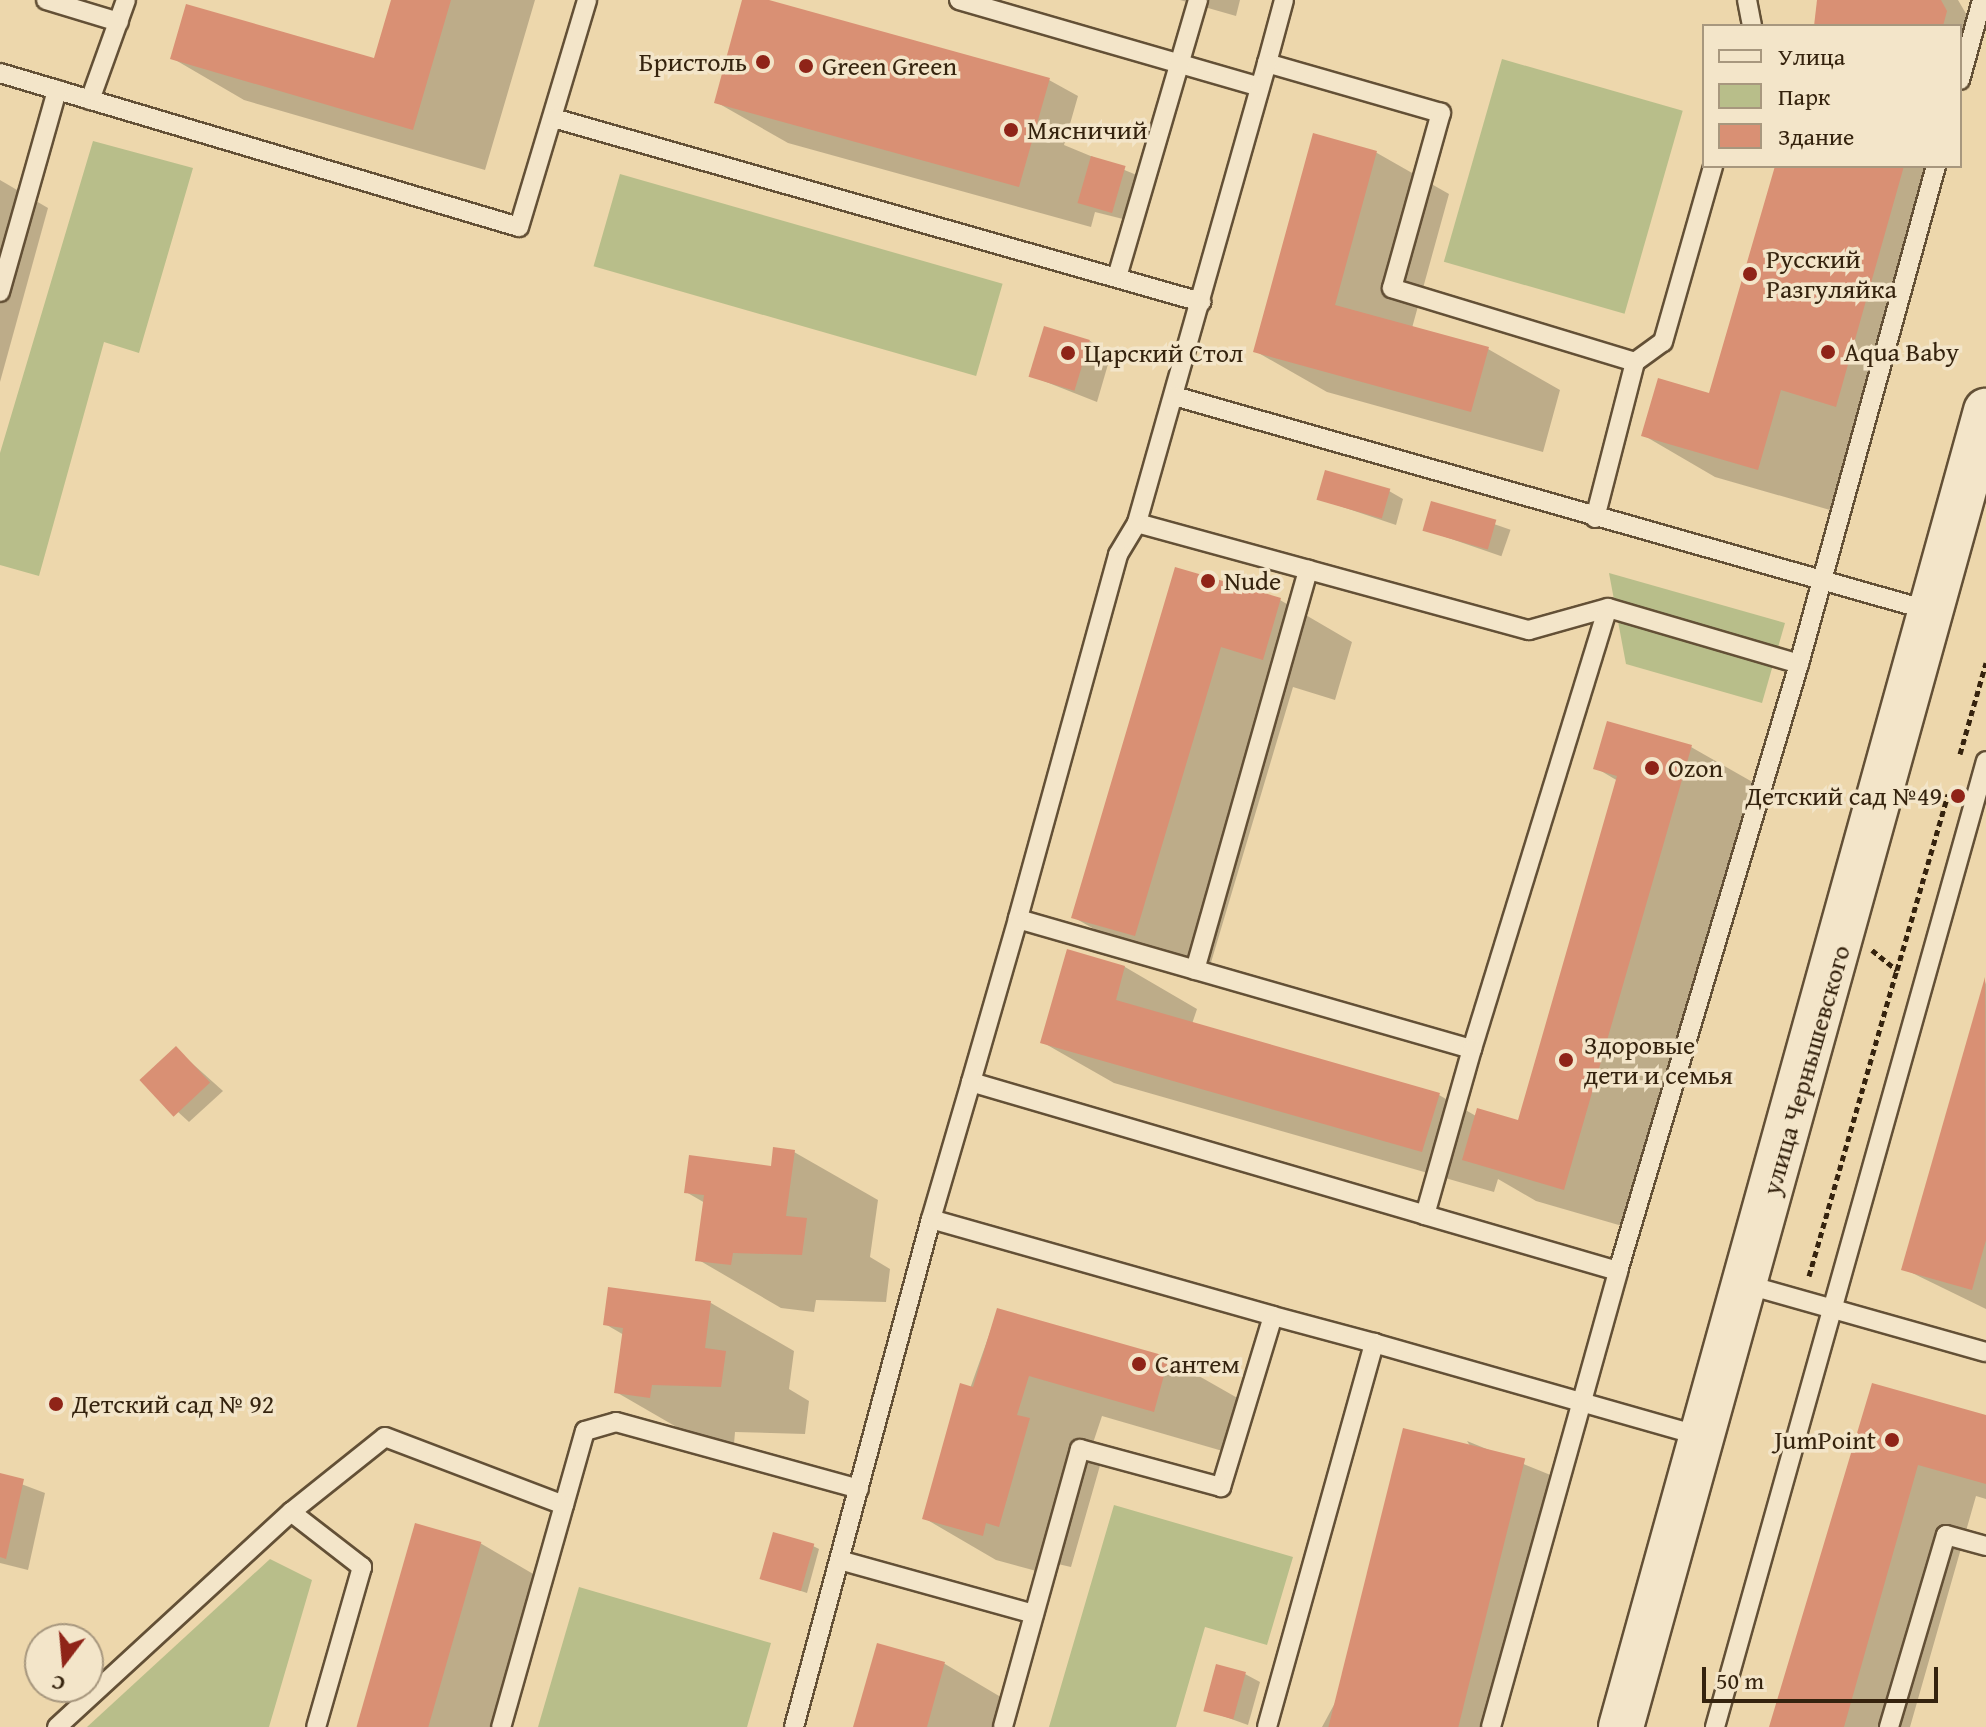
<!DOCTYPE html>
<meta charset="utf-8">
<style>
body{margin:0}
#map{position:relative;width:1986px;height:1727px;overflow:hidden;background:#edd7ac;font-family:"Gentium Book Plus",serif}
div>[style]{position:absolute}
.green>*{inset:0;background:#b8be8a;transform-origin:0 0}
.shadow>*{inset:0;background:#0003;transform-origin:0 0}
.building>*{inset:0;background:#d99074;transform-origin:0 0}
.path>*{height:5px;margin-top:-2.5px;transform-origin:0;background:repeating-linear-gradient(90deg,#35230e 0 6px,transparent 0 10px)}
.roads{filter:drop-shadow(2px 0 #635036) drop-shadow(-2px 0 #635036) drop-shadow(0 2px #635036) drop-shadow(0 -2px #635036)}
.service>*{height:18px;margin:-9px;padding:0 9px;transform-origin:9px;border-radius:9px;background:#f3e5c9}
.secondary>*{height:44px;margin:-22px;padding:0 22px;transform-origin:22px;border-radius:22px;background:#f3e5c9}
.dots>*{width:22px;height:22px;translate:-50% -50%;box-sizing:border-box;border:4px solid #f3e5c9;border-radius:50%}
span{translate:-50% -50%;white-space:nowrap;text-align:center;line-height:1.15;-webkit-text-stroke:7px #f3e5c9;paint-order:stroke}
.poi-label{font-size:26px;color:#35230e}
.right{translate:-100% -50%;text-align:right}
.left{translate:0 -50%;text-align:left}
.street-label{font-size:26px;color:#35230e}
.legend{position:absolute;left:1702px;top:24px;width:260px;height:144px;box-sizing:border-box;background:#f3e5c9;border:2px solid #a7977e;margin:0;padding:10px 14px;list-style:none;font-size:24px;color:#35230e}
.legend li{display:flex;align-items:center;gap:16px;height:40px}
.legend b{width:40px;border:2px solid #a7977e}
.north{position:absolute;left:24px;top:1623px;width:80px;height:80px;box-sizing:border-box;background:#f3e5c9;border:2px solid #a7977e;border-radius:50%;rotate:196deg;font-size:22px;font-weight:700;line-height:32px;text-align:center;color:#35230e}
.north::after{content:'';display:block;margin:auto;width:28px;height:36px;background:#8f2418;clip-path:polygon(50% 0,100% 100%,50% 72%,0 100%)}
.scale{position:absolute;left:1702px;top:1667px;width:236px;height:36px;box-sizing:border-box;border:4px solid #35230e;border-top:0;padding-left:10px;font-size:24px;line-height:28px;white-space:nowrap;color:#35230e;-webkit-text-stroke:6px #f3e5c9;paint-order:stroke}
</style>
<div id="map">
<div class="green">
<div style="left:1502px;top:59px;width:188px;height:211px;rotate:16deg"></div>
<div style="clip-path:polygon(93px 141px,193px 168px,139px 353px,104px 342px,39px 576px,0 565px,0 453px)"></div>
<div style="left:620px;top:174px;width:398px;height:96px;rotate:16deg"></div>
<div style="clip-path:polygon(1609px 573px,1785px 623px,1762px 703px,1626px 664px)"></div>
<div style="clip-path:polygon(1114px 1505px,1293px 1557px,1267px 1645px,1205px 1627px,1176px 1727px,1049px 1727px)"></div>
<div style="clip-path:polygon(270px 1559px,312px 1580px,269px 1727px,87px 1727px)"></div>
<div style="clip-path:polygon(579px 1587px,771px 1643px,747px 1727px,538px 1727px)"></div>
</div>
<div class="shadow">
<div style="clip-path:polygon(393px 0,535px 0,485px 170px,244px 100px,172px 58px,375px 61px)"></div>
<div style="clip-path:polygon(744px 0,1049px 80px,1078px 96px,1064px 145px,1139px 176px,1127px 220px,1095px 212px,1091px 227px,788px 143px,716px 102px)"></div>
<div style="clip-path:polygon(1180px 0,1240px 0,1236px 16px)"></div>
<div style="clip-path:polygon(1819px 0,1958px 0,1975px 29px,1960px 92px,1960px 26px,1816px 26px)"></div>
<div style="clip-path:polygon(1315px 135px,1377px 153px,1449px 194px,1412px 328px,1488px 349px,1560px 390px,1543px 452px,1327px 392px,1255px 351px)"></div>
<div style="clip-path:polygon(1777px 166px,1937px 166px,1865px 422px,1855px 419px,1830px 510px,1715px 477px,1643px 435px,1710px 395px)"></div>
<div style="clip-path:polygon(0 180px,48px 208px,0 382px)"></div>
<div style="clip-path:polygon(1090px 341px,1111px 354px,1097px 402px,1031px 376px)"></div>
<div style="clip-path:polygon(1389px 491px,1403px 499px,1396px 525px,1319px 499px)"></div>
<div style="left:1433px;top:503px;width:82px;height:28px;rotate:19deg"></div>
<div style="clip-path:polygon(1176px 569px,1280px 600px,1352px 642px,1335px 700px,1293px 687px,1207px 976px,1145px 958px,1073px 917px)"></div>
<div style="clip-path:polygon(1691px 747px,1763px 788px,1636px 1230px,1536px 1201px,1498px 1179px,1494px 1192px,1114px 1083px,1042px 1042px,1068px 951px,1125px 967px,1197px 1009px,1192px 1024px,1439px 1095px,1476px 1116px,1519px 1122px,1618px 781px,1596px 768px)"></div>
<div style="clip-path:polygon(1986px 981px,1986px 1309px,1904px 1269px)"></div>
<div style="clip-path:polygon(176px 1049px,223px 1091px,189px 1122px,142px 1079px)"></div>
<div style="clip-path:polygon(794px 1152px,878px 1200px,870px 1257px,890px 1269px,886px 1302px,816px 1300px,814px 1312px,781px 1308px,697px 1259px,705px 1203px,686px 1192px,772px 1168px)"></div>
<div style="clip-path:polygon(711px 1303px,794px 1351px,789px 1389px,809px 1401px,805px 1434px,735px 1432px,734px 1444px,699px 1440px,616px 1392px,624px 1335px,605px 1324px)"></div>
<div style="clip-path:polygon(998px 1310px,1169px 1359px,1241px 1400px,1226px 1452px,1102px 1416px,1089px 1455px,1101px 1462px,1071px 1567px,1058px 1564px,1055px 1576px,996px 1560px,924px 1518px)"></div>
<div style="clip-path:polygon(1873px 1385px,1986px 1417px,1986px 1499px,1976px 1496px,1910px 1727px,1771px 1727px)"></div>
<div style="clip-path:polygon(1467px 1441px,1553px 1476px,1482px 1727px,1322px 1727px,1472px 1449px)"></div>
<div style="clip-path:polygon(0 1476px,45px 1493px,28px 1570px,0 1563px)"></div>
<div style="clip-path:polygon(480px 1543px,552px 1585px,512px 1727px,359px 1727px)"></div>
<div style="clip-path:polygon(813px 1546px,819px 1549px,807px 1593px,762px 1578px)"></div>
<div style="clip-path:polygon(879px 1645px,945px 1664px,1016px 1706px,1010px 1727px,856px 1727px)"></div>
<div style="clip-path:polygon(1245px 1674px,1260px 1682px,1248px 1725px,1206px 1710px)"></div>
</div>
<div class="building">
<div style="clip-path:polygon(391px 0,451px 0,413px 130px,170px 59px,186px 4px,374px 58px)"></div>
<div style="clip-path:polygon(742px 0,769px 0,1050px 78px,1019px 187px,714px 103px)"></div>
<div style="clip-path:polygon(1817px 0,1941px 0,1947px 11px,1943px 26px,1814px 26px)"></div>
<div style="clip-path:polygon(1313px 133px,1377px 151px,1335px 305px,1489px 347px,1471px 412px,1253px 352px)"></div>
<div style="left:1091px;top:156px;width:36px;height:49px;rotate:16deg"></div>
<div style="clip-path:polygon(1775px 166px,1904px 166px,1836px 407px,1781px 390px,1758px 470px,1641px 436px,1658px 378px,1709px 393px)"></div>
<div style="left:1044px;top:326px;width:48px;height:53px;rotate:17deg"></div>
<div style="left:1325px;top:470px;width:68px;height:31px;rotate:16deg"></div>
<div style="left:1431px;top:501px;width:68px;height:31px;rotate:16deg"></div>
<div style="clip-path:polygon(1175px 567px,1281px 598px,1263px 660px,1221px 647px,1135px 936px,1071px 918px)"></div>
<div style="clip-path:polygon(1607px 721px,1692px 745px,1564px 1190px,1462px 1160px,1477px 1108px,1518px 1120px,1617px 776px,1593px 769px)"></div>
<div style="clip-path:polygon(1067px 949px,1125px 966px,1116px 1000px,1440px 1093px,1422px 1152px,1040px 1043px)"></div>
<div style="clip-path:polygon(1985px 977px,1986px 1240px,1972px 1290px,1901px 1270px)"></div>
<div style="left:176px;top:1046px;width:50px;height:50px;rotate:47deg"></div>
<div style="clip-path:polygon(773px 1147px,795px 1150px,786px 1216px,807px 1218px,802px 1255px,733px 1253px,731px 1265px,695px 1261px,704px 1195px,684px 1193px,689px 1155px,771px 1166px)"></div>
<div style="clip-path:polygon(608px 1287px,711px 1301px,705px 1348px,726px 1351px,721px 1387px,652px 1385px,650px 1398px,614px 1393px,623px 1328px,603px 1325px)"></div>
<div style="clip-path:polygon(997px 1308px,1169px 1357px,1154px 1412px,1029px 1376px,1017px 1415px,1030px 1418px,999px 1527px,986px 1523px,983px 1536px,922px 1519px,960px 1383px,973px 1387px)"></div>
<div style="clip-path:polygon(1872px 1383px,1986px 1415px,1986px 1484px,1918px 1465px,1844px 1727px,1769px 1727px)"></div>
<div style="left:1403px;top:1428px;width:126px;height:310px;rotate:14deg"></div>
<div style="clip-path:polygon(0 1473px,24px 1479px,6px 1559px,0 1557px)"></div>
<div style="left:415px;top:1523px;width:69px;height:212px;rotate:16deg"></div>
<div style="left:773px;top:1532px;width:43px;height:49px;rotate:16deg"></div>
<div style="clip-path:polygon(877px 1643px,945px 1662px,927px 1727px,853px 1727px)"></div>
<div style="left:1216px;top:1664px;width:31px;height:49px;rotate:15deg"></div>
</div>
<div class="path">
<div style="left:1960px;top:754px;width:95px;rotate:-74.1deg"></div>
<div style="left:1872px;top:950px;width:32px;rotate:39deg"></div>
<div style="left:1897px;top:970px;width:183px;rotate:-73.8deg"></div>
<div style="left:1809px;top:1276px;width:318px;rotate:-74deg"></div>
</div>
<div class="roads">
<div class="service">
<div style="left:46px;top:0;width:76px;rotate:16.8deg"></div>
<div style="left:959px;top:0;width:313px;rotate:16.1deg"></div>
<div style="left:1747px;top:0;width:26px;rotate:79deg"></div>
<div style="left:1267px;top:63px;width:65px;rotate:-74.9deg"></div>
<div style="left:0;top:73px;width:541px;rotate:16.53deg"></div>
<div style="left:519px;top:227px;width:237px;rotate:-73.3deg"></div>
<div style="left:1960px;top:80px;width:83px;rotate:-74.6deg"></div>
<div style="left:90px;top:100px;width:106px;rotate:-70.2deg"></div>
<div style="left:553px;top:118px;width:674px;rotate:15.85deg"></div>
<div style="left:1117px;top:277px;width:289px;rotate:-73.7deg"></div>
<div style="left:0;top:292px;width:210px;rotate:-74.2deg"></div>
<div style="left:1635px;top:362px;width:254px;rotate:-163.1deg"></div>
<div style="left:1392px;top:288px;width:182px;rotate:-74.4deg"></div>
<div style="left:1441px;top:113px;width:181px;rotate:-164deg"></div>
<div style="left:1267px;top:63px;width:478px;rotate:105.8deg"></div>
<div style="left:1137px;top:523px;width:406px;rotate:15.3deg"></div>
<div style="left:1529px;top:630px;width:82px;rotate:-15.6deg"></div>
<div style="left:1608px;top:608px;width:199px;rotate:16.3deg"></div>
<div style="left:1799px;top:664px;width:517px;rotate:-74.62deg"></div>
<div style="left:1174px;top:396px;width:787px;rotate:15.86deg"></div>
<div style="left:1595px;top:518px;width:161px;rotate:-75.6deg"></div>
<div style="left:1635px;top:362px;width:34px;rotate:-36deg"></div>
<div style="left:1663px;top:342px;width:183px;rotate:-74.1deg"></div>
<div style="left:1137px;top:523px;width:37px;rotate:121deg"></div>
<div style="left:1118px;top:555px;width:377px;rotate:105.4deg"></div>
<div style="left:1018px;top:919px;width:472px;rotate:16deg"></div>
<div style="left:1472px;top:1049px;width:461px;rotate:-72.9deg"></div>
<div style="left:1018px;top:919px;width:170px;rotate:106.1deg"></div>
<div style="left:971px;top:1082px;width:473px;rotate:16.3deg"></div>
<div style="left:1425px;top:1215px;width:173px;rotate:-74.2deg"></div>
<div style="left:1195px;top:970px;width:416px;rotate:-74.2deg"></div>
<div style="left:1425px;top:1215px;width:201px;rotate:16.2deg"></div>
<div style="left:1618px;top:1271px;width:633px;rotate:-73.4deg"></div>
<div style="left:931px;top:1219px;width:143px;rotate:-73.7deg"></div>
<div style="left:1745px;top:1284px;width:250px;rotate:15.8deg"></div>
<div style="left:1273px;top:1316px;width:105px;rotate:15deg"></div>
<div style="left:564px;top:1505px;width:77px;rotate:-74.2deg"></div>
<div style="left:585px;top:1431px;width:32px;rotate:-16deg"></div>
<div style="left:616px;top:1422px;width:252px;rotate:15.4deg"></div>
<div style="left:291px;top:1512px;width:90px;rotate:37.8deg"></div>
<div style="left:362px;top:1567px;width:166px;rotate:106deg"></div>
<div style="left:843px;top:1561px;width:198px;rotate:15.5deg"></div>
<div style="left:57px;top:1727px;width:318px;rotate:-42.6deg"></div>
<div style="left:291px;top:1512px;width:120px;rotate:-38.6deg"></div>
<div style="left:385px;top:1437px;width:191px;rotate:20.8deg"></div>
<div style="left:564px;top:1505px;width:231px;rotate:105.8deg"></div>
<div style="left:794px;top:1727px;width:526px;rotate:-74.91deg"></div>
<div style="left:931px;top:1219px;width:355px;rotate:15.8deg"></div>
<div style="left:1273px;top:1316px;width:179px;rotate:106.9deg"></div>
<div style="left:1221px;top:1487px;width:146px;rotate:-164.9deg"></div>
<div style="left:1080px;top:1449px;width:288px;rotate:105.5deg"></div>
<div style="left:1267px;top:1727px;width:399px;rotate:-74.4deg"></div>
<div style="left:1374px;top:1343px;width:340px;rotate:15.9deg"></div>
<div style="left:1491px;top:1727px;width:473px;rotate:-74.4deg"></div>
<div style="left:1715px;top:1727px;width:1003px;rotate:-74.33deg"></div>
<div style="left:1889px;top:1727px;width:200px;rotate:-73.5deg"></div>
<div style="left:1946px;top:1535px;width:41px;rotate:15.4deg"></div>
</div>
<div class="secondary">
<div style="left:1621px;top:1727px;width:1366px;rotate:-74.5deg"></div>
</div>
</div>
<div class="dots">
<div style="left:763px;top:62px;background:#8f2418"></div>
<div style="left:806px;top:66px;background:#8f2418"></div>
<div style="left:1011px;top:130px;background:#8f2418"></div>
<div style="left:1750px;top:274px;background:#8f2418"></div>
<div style="left:1828px;top:352px;background:#8f2418"></div>
<div style="left:1068px;top:353px;background:#8f2418"></div>
<div style="left:1208px;top:581px;background:#8f2418"></div>
<div style="left:1652px;top:768px;background:#8f2418"></div>
<div style="left:1958px;top:796px;background:#8f2418"></div>
<div style="left:1566px;top:1060px;background:#8f2418"></div>
<div style="left:1139px;top:1364px;background:#8f2418"></div>
<div style="left:56px;top:1404px;background:#8f2418"></div>
<div style="left:1892px;top:1440px;background:#8f2418"></div>
</div>
<div class="poi-label">
<span class="right" style="left:747px;top:62px">Бристоль</span>
<span class="left" style="left:822px;top:66px">Green Green</span>
<span class="left" style="left:1027px;top:130px">Мясничий</span>
<span class="left" style="left:1766px;top:274px">Русский<br>Разгуляйка</span>
<span class="left" style="left:1844px;top:352px">Aqua Baby</span>
<span class="left" style="left:1084px;top:353px">Царский Стол</span>
<span class="left" style="left:1224px;top:581px">Nude</span>
<span class="left" style="left:1668px;top:768px">Ozon</span>
<span class="right" style="left:1942px;top:796px">Детский сад №49</span>
<span class="left" style="left:1584px;top:1060px">Здоровые<br>дети и семья</span>
<span class="left" style="left:1155px;top:1364px">Сантем</span>
<span class="left" style="left:72px;top:1404px">Детский сад № 92</span>
<span class="right" style="left:1876px;top:1440px">JumPoint</span>
</div>
<div class="street-label">
<span style="left:1806px;top:1070px;rotate:-74deg">улица Чернышевского</span>
</div>
<ul class="legend">
<li><b style="height:10px;background:#f3e5c9"></b>Улица</li>
<li><b style="height:22px;background:#b8be8a"></b>Парк</li>
<li><b style="height:22px;background:#d99074"></b>Здание</li>
</ul>
<div class="north">С</div>
<div class="scale">50 m</div>
</div>
